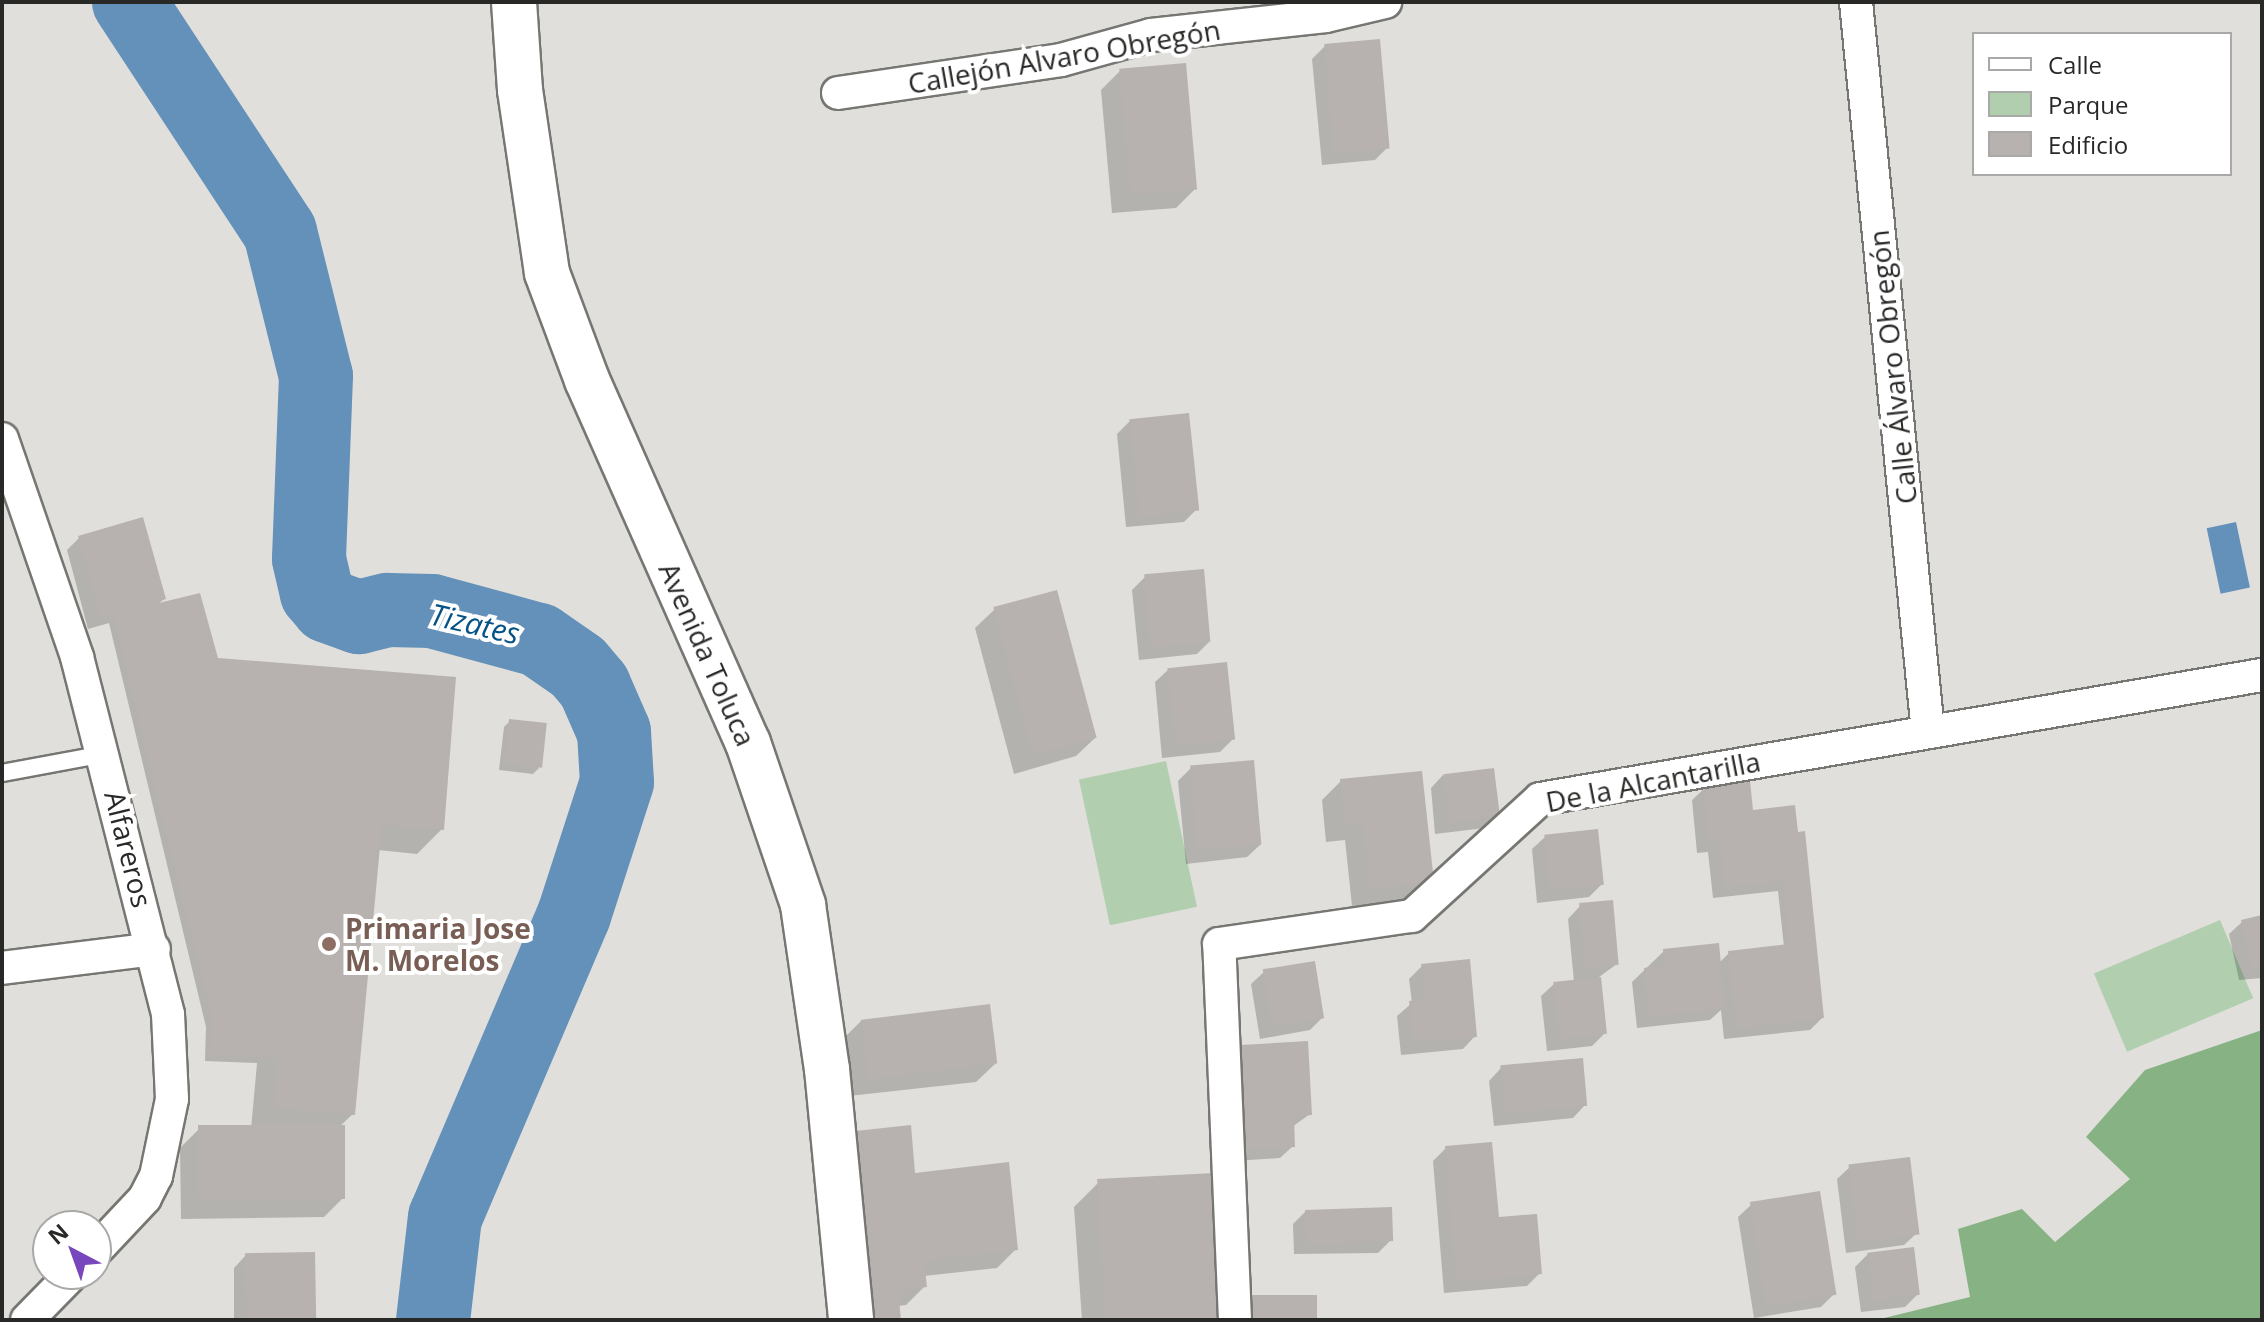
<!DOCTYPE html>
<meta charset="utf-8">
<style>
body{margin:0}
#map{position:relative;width:2264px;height:1322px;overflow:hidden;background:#e0dfdb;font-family:"Open Sans",sans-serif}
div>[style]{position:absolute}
.green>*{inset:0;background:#b1cfaf;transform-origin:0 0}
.forest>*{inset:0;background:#87b284}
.water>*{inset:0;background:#6491ba;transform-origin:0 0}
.shadow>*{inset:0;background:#0003}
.river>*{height:74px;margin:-37px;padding:0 37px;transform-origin:37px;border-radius:37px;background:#6491ba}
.building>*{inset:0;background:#b7b2b0;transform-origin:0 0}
.roads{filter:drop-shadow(2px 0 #767672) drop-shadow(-2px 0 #767672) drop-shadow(0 2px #767672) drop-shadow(0 -2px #767672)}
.lane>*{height:16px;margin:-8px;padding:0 8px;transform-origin:8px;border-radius:8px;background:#fff}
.street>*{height:32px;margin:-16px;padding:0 16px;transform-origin:16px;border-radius:16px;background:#fff}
.secondary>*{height:44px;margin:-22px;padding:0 22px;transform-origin:22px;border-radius:22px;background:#fff}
.dots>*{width:22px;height:22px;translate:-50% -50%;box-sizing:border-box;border:4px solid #fff;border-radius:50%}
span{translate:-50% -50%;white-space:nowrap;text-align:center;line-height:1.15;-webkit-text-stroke:8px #fff;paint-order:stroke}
.street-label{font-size:28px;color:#282826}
.education-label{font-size:28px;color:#785e54;font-weight:700}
.left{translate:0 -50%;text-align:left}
.water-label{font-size:30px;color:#045286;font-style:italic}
.frame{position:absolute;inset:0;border:4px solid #282826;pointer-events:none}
.legend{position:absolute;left:1972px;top:32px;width:260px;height:144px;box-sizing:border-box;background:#fff;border:2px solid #a9a9a8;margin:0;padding:10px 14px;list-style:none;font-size:24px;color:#282826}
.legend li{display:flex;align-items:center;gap:16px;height:40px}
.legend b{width:40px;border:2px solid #a9a9a8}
.north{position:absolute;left:32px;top:1210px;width:80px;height:80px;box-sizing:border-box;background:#fff;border:2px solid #a9a9a8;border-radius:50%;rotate:319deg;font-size:22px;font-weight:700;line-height:32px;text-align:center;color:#282826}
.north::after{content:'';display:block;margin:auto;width:28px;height:36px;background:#7846bd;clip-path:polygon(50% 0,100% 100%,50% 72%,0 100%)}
</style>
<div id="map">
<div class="green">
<div style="left:1166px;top:761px;width:149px;height:89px;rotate:78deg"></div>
<div style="left:2220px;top:920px;width:85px;height:137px;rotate:67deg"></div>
</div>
<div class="forest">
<div style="clip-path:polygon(2262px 1030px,2262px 1320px,1876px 1320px,1970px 1297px,1958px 1229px,2022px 1209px,2055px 1242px,2130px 1179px,2086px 1137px,2145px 1070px)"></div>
</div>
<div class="water">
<div style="left:2236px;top:522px;width:67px;height:30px;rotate:78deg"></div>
</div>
<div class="shadow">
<div style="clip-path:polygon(1325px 46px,1387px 148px,1375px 160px,1322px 165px,1312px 59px)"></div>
<div style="clip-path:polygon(1120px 71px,1195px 189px,1176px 208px,1112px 213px,1101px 90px)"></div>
<div style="clip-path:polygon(1130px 421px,1197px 509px,1184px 522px,1126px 527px,1117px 434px)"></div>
<div style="clip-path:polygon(79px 538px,164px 599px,156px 606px,216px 660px,442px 829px,417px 854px,378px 850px,353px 1114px,339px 1127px,343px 1198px,324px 1217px,181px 1219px,180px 1148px,199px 1129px,251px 1129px,257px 1063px,205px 1061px,206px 1027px,109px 623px,88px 629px,67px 550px)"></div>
<div style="clip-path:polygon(1145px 577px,1209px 642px,1197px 654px,1139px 660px,1132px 590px)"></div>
<div style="clip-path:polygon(994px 610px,1095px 738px,1076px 756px,1014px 774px,975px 628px)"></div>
<div style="clip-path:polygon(1168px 670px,1233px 739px,1220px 752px,1162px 758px,1155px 682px)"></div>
<div style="clip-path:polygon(510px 721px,539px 768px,533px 774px,499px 770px,504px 727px)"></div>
<div style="clip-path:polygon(1191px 768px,1260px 845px,1247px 857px,1186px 864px,1178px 781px)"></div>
<div style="clip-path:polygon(1443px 775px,1498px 816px,1485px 828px,1435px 834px,1431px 788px)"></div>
<div style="clip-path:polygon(1341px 781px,1432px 881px,1413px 900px,1352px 906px,1345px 840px,1326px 842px,1322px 800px)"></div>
<div style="clip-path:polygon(1705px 788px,1752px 814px,1793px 807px,1822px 1018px,1810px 1030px,1724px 1039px,1721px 1010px,1710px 1020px,1637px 1028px,1632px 982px,1664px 951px,1719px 963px,1729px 953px,1784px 947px,1778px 891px,1713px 898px,1708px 852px,1697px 853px,1692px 800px)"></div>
<div style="clip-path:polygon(1545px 837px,1602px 884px,1589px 897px,1537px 903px,1532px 849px)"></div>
<div style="clip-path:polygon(1580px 906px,1617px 964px,1599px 977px,1605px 1033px,1592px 1046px,1547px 1051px,1541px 996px,1554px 984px,1574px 982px,1568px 919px)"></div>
<div style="clip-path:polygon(2262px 917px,2262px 978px,2239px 980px,2229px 934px,2242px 922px)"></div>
<div style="clip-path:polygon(1422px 966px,1475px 1036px,1463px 1049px,1401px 1055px,1397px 1016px,1412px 1003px,1409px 979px)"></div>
<div style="clip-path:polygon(1264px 972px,1322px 1018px,1310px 1030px,1260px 1039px,1251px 984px)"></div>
<div style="clip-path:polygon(862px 1020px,995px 1064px,976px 1082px,849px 1096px,843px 1039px)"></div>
<div style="clip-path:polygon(1242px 1047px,1310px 1114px,1292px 1127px,1293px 1146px,1280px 1158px,1234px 1161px,1229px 1059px)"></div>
<div style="clip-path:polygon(1501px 1068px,1585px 1105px,1573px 1118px,1494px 1126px,1489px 1081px)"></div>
<div style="clip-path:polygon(1446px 1148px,1540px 1273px,1527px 1286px,1444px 1293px,1433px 1161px)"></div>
<div style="clip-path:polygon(1850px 1167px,1917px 1233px,1904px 1245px,1846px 1253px,1837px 1179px)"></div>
<div style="clip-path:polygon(914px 1175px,1016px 1249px,997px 1268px,924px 1276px,925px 1286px,906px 1305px,898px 1306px,899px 1320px,855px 1320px)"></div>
<div style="clip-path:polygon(1098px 1183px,1219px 1320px,1082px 1320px,1074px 1207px)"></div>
<div style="clip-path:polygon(1751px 1205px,1834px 1294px,1821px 1307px,1754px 1318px,1738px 1217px)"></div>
<div style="clip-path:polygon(1306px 1211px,1391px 1240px,1378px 1253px,1294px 1254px,1293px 1224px)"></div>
<div style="clip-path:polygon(1868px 1254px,1918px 1294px,1905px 1307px,1861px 1312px,1855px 1267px)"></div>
<div style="clip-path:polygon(246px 1255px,314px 1320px,234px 1320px,234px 1268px)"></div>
</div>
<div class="river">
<div style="left:129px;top:2px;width:275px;rotate:56.7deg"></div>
<div style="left:280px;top:232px;width:148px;rotate:76deg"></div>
<div style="left:316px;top:376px;width:183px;rotate:92.2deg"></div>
<div style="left:309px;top:559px;width:35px;rotate:77deg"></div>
<div style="left:317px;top:593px;width:17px;rotate:50deg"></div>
<div style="left:328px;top:606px;width:33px;rotate:20deg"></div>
<div style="left:359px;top:617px;width:30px;rotate:-14deg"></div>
<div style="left:388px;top:610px;width:44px;rotate:1.3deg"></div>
<div style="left:432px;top:611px;width:111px;rotate:15.2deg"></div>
<div style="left:539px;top:640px;width:47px;rotate:34.7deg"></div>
<div style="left:578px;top:667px;width:25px;rotate:50deg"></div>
<div style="left:594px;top:686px;width:50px;rotate:66.5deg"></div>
<div style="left:614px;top:732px;width:50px;rotate:86.6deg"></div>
<div style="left:617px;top:782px;width:140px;rotate:107.9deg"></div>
<div style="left:574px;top:915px;width:328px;rotate:113.1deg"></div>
<div style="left:445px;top:1217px;width:104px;rotate:96.6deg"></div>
</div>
<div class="building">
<div style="left:1380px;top:39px;width:110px;height:56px;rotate:85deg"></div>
<div style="left:1186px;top:63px;width:127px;height:67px;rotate:85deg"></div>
<div style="left:1189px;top:413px;width:98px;height:60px;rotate:84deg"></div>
<div style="clip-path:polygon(143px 517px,166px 599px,134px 609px,200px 593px,218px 658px,456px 677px,444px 830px,382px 825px,355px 1115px,274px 1107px,278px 1058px,209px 1056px,212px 1020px,113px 614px,101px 618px,78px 536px)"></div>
<div style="left:1204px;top:569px;width:73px;height:60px;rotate:85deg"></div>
<div style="left:1057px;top:590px;width:153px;height:66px;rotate:75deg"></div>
<div style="left:1227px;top:662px;width:78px;height:60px;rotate:84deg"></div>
<div style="left:509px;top:719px;width:38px;height:45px;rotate:6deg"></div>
<div style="left:1254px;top:760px;width:85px;height:64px;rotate:85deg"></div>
<div style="left:1494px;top:768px;width:48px;height:51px;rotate:83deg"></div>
<div style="clip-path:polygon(1422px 771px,1434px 882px,1370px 889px,1363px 822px,1344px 825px,1340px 779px)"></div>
<div style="clip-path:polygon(1750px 781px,1753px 810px,1795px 805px,1798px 832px,1805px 831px,1824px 1018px,1736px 1028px,1728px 951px,1789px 944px,1783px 881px,1725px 887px,1720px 840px,1709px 842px,1704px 786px)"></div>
<div style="left:1598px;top:829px;width:56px;height:54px;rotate:84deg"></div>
<div style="left:1613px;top:900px;width:65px;height:34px;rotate:85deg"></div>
<div style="clip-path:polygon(2262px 915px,2262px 966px,2252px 969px,2241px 920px)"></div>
<div style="clip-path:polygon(1719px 943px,1725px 1008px,1649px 1017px,1644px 968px,1664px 965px,1663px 949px)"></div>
<div style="clip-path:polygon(1470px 959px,1477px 1037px,1413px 1043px,1409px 1001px,1425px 999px,1421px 964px)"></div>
<div style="left:1315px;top:961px;width:58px;height:53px;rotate:81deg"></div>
<div style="left:1601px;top:977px;width:57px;height:48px;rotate:84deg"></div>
<div style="left:990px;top:1004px;width:60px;height:130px;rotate:83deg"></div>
<div style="clip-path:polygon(1308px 1041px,1312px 1115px,1294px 1116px,1295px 1147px,1246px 1149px,1241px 1045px)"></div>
<div style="left:1583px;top:1058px;width:48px;height:83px;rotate:85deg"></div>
<div style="left:345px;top:1125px;width:74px;height:147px;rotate:90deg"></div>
<div style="clip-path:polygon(911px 1125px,915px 1173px,1009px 1162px,1018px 1250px,924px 1260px,927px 1287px,898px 1290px,901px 1320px,868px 1320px,846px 1132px)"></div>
<div style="clip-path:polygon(1492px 1142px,1499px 1217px,1537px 1214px,1542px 1274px,1456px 1282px,1445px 1146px)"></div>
<div style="left:1910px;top:1157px;width:78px;height:62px;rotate:83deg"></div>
<div style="left:1214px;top:1173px;width:147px;height:117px;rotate:87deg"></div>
<div style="left:1820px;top:1191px;width:105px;height:71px;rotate:81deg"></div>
<div style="left:1392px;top:1207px;width:34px;height:87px;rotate:88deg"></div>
<div style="left:1914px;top:1247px;width:48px;height:47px;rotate:83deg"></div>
<div style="left:315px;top:1252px;width:68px;height:70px;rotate:89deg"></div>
<div style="left:1317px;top:1295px;width:25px;height:67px;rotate:90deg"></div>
</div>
<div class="roads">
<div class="lane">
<div style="left:2px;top:773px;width:105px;rotate:-10.5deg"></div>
</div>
<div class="street">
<div style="left:1856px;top:2px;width:734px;rotate:84.37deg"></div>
<div style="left:838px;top:93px;width:225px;rotate:-8.4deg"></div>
<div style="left:1061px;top:60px;width:93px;rotate:-15.5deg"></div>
<div style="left:1151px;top:35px;width:176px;rotate:-6.2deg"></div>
<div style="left:1326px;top:16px;width:61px;rotate:-13.3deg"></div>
<div style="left:2px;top:439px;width:231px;rotate:71deg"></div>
<div style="left:77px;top:657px;width:368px;rotate:75.7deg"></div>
<div style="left:168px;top:1014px;width:85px;rotate:87.3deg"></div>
<div style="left:172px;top:1099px;width:79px;rotate:101.7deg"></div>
<div style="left:156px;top:1176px;width:25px;rotate:117deg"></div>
<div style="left:145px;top:1198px;width:71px;rotate:133.3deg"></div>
<div style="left:2px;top:968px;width:153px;rotate:-7.1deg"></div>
<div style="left:27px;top:1320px;width:64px;rotate:-45.6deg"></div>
<div style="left:1235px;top:1320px;width:376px;rotate:-92.4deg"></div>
<div style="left:1219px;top:944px;width:195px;rotate:-8.3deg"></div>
<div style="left:1412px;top:916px;width:173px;rotate:-42.4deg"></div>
<div style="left:1540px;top:799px;width:733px;rotate:-9.75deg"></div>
</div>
<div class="secondary">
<div style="left:514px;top:2px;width:88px;rotate:86.1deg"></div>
<div style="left:520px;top:90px;width:185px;rotate:81.6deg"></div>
<div style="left:547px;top:273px;width:114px;rotate:69.5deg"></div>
<div style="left:587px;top:380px;width:397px;rotate:66.1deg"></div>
<div style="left:748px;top:743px;width:171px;rotate:71.2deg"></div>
<div style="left:803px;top:905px;width:166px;rotate:81.7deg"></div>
<div style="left:827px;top:1069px;width:252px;rotate:84.5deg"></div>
</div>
</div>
<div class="dots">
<div style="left:329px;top:944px;background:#8d6e63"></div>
</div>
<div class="street-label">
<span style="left:1064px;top:56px;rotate:-10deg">Callejón Alvaro Obregón</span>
<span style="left:1892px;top:367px;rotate:-96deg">Calle Álvaro Obregón</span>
<span style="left:708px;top:654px;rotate:66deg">Avenida Toluca</span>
<span style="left:1653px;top:781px;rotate:-11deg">De la Alcantarilla</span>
<span style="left:129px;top:849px;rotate:76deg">Alfareros</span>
</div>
<div class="education-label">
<span class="left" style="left:345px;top:944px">Primaria Jose<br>M. Morelos</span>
</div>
<div class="water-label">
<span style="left:475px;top:624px;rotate:13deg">Tizates</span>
</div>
<div class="frame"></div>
<ul class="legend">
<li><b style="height:10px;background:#fff"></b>Calle</li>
<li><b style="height:22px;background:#b1cfaf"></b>Parque</li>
<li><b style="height:22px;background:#b7b2b0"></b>Edificio</li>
</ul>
<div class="north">N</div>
</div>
